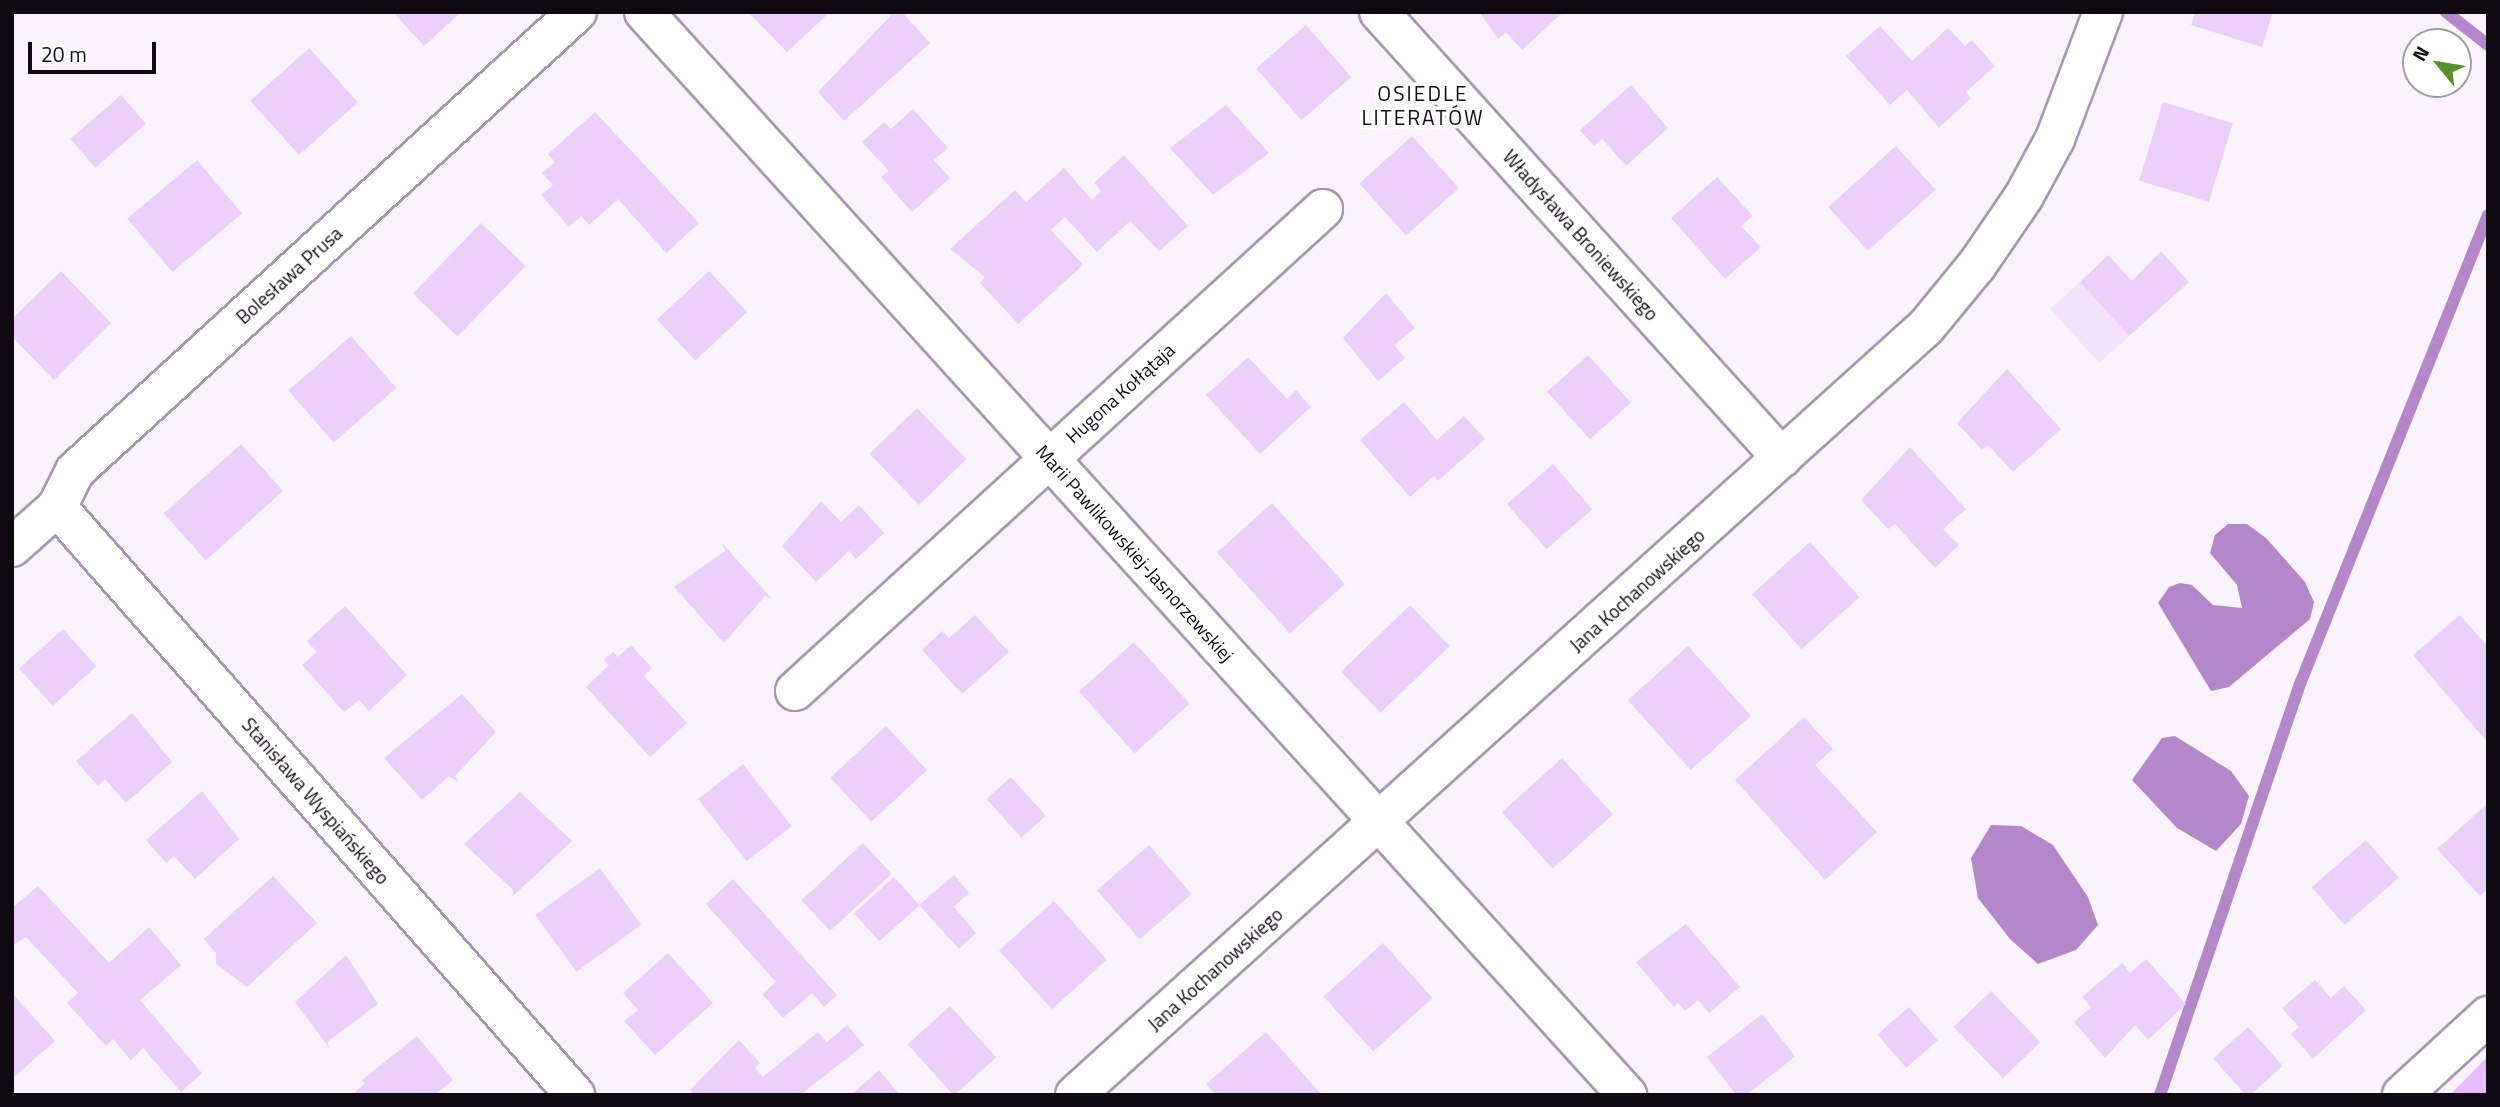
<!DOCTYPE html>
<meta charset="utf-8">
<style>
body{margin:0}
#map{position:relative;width:2500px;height:1107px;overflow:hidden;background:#faf3fe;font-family:"Titillium Web",sans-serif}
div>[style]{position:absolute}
.built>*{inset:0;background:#f3e3fd;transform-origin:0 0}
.green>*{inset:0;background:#e6bcfe}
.water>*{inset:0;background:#b388ca}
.stream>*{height:12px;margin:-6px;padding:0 6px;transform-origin:6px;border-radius:6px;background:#b388ca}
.building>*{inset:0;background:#eacff9;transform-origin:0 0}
.roads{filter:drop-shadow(2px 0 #a797b0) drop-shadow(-2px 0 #a797b0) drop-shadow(0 2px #a797b0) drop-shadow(0 -2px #a797b0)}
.street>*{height:38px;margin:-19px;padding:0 19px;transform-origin:19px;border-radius:19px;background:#fff}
span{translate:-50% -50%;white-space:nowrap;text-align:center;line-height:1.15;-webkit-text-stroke:7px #fff;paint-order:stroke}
.street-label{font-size:19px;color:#0f0a12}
.neighbourhood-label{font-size:21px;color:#0f0a12;letter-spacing:2px}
.frame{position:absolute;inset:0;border:14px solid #0f0a12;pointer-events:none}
.north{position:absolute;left:2402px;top:28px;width:70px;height:70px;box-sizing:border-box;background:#fff;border:2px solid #9f9da0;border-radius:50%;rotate:300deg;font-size:19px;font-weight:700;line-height:28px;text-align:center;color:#0f0a12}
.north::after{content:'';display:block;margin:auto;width:24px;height:32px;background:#598f29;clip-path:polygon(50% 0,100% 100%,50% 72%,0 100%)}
.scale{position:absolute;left:28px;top:42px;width:128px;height:32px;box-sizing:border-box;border:4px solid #0f0a12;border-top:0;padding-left:9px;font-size:21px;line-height:24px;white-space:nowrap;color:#0f0a12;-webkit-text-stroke:5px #fff;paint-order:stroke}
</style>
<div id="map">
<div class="built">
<div style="left:2080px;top:282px;width:73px;height:40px;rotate:48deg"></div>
</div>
<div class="green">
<div style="clip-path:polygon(2488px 1056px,2488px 1095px,2450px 1095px)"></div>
</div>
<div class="water">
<div style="clip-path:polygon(2228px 524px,2247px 524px,2266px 538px,2305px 582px,2314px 602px,2310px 619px,2229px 687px,2211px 691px,2158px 603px,2169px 587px,2180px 583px,2192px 585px,2213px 605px,2242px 608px,2237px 585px,2210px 553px,2215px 535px)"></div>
<div style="clip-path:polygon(2175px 736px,2231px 771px,2249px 796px,2241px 824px,2216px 851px,2177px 828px,2132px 780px,2162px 738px)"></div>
<div style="clip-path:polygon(1991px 825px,2021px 826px,2053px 845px,2088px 897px,2098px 925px,2076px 950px,2038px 964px,2010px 939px,1978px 898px,1971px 858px)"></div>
</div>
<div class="stream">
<div style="left:2446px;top:12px;width:53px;rotate:38.2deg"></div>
<div style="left:2160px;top:1095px;width:434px;rotate:-71.2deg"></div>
<div style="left:2300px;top:684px;width:505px;rotate:-68.16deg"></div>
</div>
<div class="building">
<div style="clip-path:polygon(393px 12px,461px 12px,424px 46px)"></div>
<div style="clip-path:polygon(748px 12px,830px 12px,787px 52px)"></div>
<div style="clip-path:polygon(894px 12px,902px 12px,930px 43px,844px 121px,818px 92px)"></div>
<div style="clip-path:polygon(1479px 12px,1563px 12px,1522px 50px,1506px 32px,1498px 39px)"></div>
<div style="clip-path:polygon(2195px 12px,2273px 12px,2262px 47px,2191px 25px)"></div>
<div style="left:1306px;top:25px;width:69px;height:66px;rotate:49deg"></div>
<div style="clip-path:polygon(1880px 26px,1912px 61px,1948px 28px,1965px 46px,1972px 40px,1995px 66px,1966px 92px,1971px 98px,1939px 128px,1907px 90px,1890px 105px,1846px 56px)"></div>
<div style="left:309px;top:48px;width:73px;height:79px;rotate:48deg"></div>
<div style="clip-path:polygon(1631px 85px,1668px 128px,1626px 166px,1602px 139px,1594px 146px,1580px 130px)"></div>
<div style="left:121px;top:95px;width:38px;height:67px;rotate:49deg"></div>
<div style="left:2163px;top:102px;width:73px;height:82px;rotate:17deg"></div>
<div style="clip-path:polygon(1226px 105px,1269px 153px,1213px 195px,1170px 148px)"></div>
<div style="clip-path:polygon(913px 109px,948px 148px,934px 160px,950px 178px,912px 212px,881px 177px,889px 171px,862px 142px,884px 122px,891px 129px)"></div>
<div style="clip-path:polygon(595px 112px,699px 223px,666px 253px,618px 199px,589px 225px,581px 216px,569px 227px,541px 195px,553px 185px,542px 173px,555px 162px,548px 154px)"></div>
<div style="left:1412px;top:136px;width:70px;height:71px;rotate:48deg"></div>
<div style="left:1896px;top:146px;width:59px;height:91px;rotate:48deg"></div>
<div style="clip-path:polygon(1124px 155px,1188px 226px,1159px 251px,1130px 221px,1097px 252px,1065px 217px,1051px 230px,1083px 265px,1018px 324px,980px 283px,985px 277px,950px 249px,1015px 190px,1026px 202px,1064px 168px,1092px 200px,1101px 191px,1094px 183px)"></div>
<div style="left:197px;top:160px;width:70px;height:91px;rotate:50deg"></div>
<div style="clip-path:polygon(1717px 177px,1753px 216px,1741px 226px,1761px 247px,1725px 279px,1671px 218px)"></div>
<div style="left:481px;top:223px;width:62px;height:98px;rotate:44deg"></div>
<div style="clip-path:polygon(2161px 251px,2189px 282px,2129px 336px,2080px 282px,2108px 255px,2132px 281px)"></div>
<div style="clip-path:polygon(61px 271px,111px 323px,54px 380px,12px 337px,12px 319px)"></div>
<div style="left:709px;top:271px;width:56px;height:71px;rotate:47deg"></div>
<div style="clip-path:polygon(1386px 293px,1415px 328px,1394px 345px,1405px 358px,1378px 381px,1343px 338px)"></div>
<div style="left:351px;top:336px;width:69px;height:83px;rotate:49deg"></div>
<div style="left:1588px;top:355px;width:64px;height:55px;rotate:48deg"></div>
<div style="clip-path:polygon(1248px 357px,1287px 399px,1296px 390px,1311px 407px,1260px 454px,1206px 395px)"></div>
<div style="clip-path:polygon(2007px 369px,2061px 429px,2013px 472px,1988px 445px,1982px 450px,1957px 423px)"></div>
<div style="clip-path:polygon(1404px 402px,1437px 440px,1464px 416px,1485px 439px,1438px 481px,1434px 476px,1410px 497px,1360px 440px)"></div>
<div style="left:917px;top:408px;width:71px;height:66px;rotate:46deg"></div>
<div style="left:241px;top:444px;width:63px;height:104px;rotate:48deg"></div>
<div style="clip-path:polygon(1910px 447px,1966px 509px,1943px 529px,1959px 545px,1935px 568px,1895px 524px,1888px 529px,1861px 500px)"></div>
<div style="left:1553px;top:464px;width:60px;height:61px;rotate:49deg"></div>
<div style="clip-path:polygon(821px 501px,841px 522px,859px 505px,884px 533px,856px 559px,849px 551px,816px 582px,782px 546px)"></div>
<div style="left:1272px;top:503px;width:109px;height:74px;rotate:48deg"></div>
<div style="left:1810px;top:542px;width:74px;height:78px;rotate:48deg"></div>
<div style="clip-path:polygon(722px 543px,772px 599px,765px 596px,724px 643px,674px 587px,725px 551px)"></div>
<div style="left:1410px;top:605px;width:57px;height:96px;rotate:46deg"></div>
<div style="clip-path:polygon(345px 606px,407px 675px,369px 711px,359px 700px,344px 712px,302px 665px,317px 652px,307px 641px)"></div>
<div style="clip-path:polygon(975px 615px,1009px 652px,962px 694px,922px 650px,942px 631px,949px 638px)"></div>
<div style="clip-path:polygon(2460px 615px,2488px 647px,2488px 743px,2413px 655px)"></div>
<div style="left:63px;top:629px;width:50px;height:59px;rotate:48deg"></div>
<div style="left:1134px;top:642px;width:83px;height:74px;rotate:48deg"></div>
<div style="clip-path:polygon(631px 645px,652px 668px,644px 676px,687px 723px,650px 757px,586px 687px,609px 665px,604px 660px,613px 652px,618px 657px)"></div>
<div style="left:1688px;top:646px;width:94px;height:81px;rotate:48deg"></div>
<div style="clip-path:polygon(462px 694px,496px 732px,455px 776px,458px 782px,449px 776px,422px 800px,384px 758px)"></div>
<div style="clip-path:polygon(132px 713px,172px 762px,126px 803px,105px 779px,98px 786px,76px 761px)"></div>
<div style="clip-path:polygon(1804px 717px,1833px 749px,1815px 765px,1877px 832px,1825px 880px,1735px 780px)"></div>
<div style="left:886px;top:726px;width:60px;height:76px;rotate:47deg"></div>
<div style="left:1562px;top:758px;width:76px;height:81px;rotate:48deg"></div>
<div style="left:743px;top:764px;width:79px;height:57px;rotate:52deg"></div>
<div style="left:1011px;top:777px;width:52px;height:33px;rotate:48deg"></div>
<div style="clip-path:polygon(202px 791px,239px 839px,195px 879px,174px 856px,166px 863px,146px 840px)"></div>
<div style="clip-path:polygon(520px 792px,572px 841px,512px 897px,513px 890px,464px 844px)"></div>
<div style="clip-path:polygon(2488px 803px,2488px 889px,2480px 896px,2437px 849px)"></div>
<div style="left:2366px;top:840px;width:50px;height:72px;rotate:49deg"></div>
<div style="left:863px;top:843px;width:42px;height:84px;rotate:47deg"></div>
<div style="left:1149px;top:845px;width:65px;height:69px;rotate:49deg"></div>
<div style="left:600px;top:868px;width:70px;height:80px;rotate:54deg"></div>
<div style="clip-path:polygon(954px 875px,969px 893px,954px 907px,976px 933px,959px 949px,919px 905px)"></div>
<div style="clip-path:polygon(273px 876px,317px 923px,247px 987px,216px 964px,216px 953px,204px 939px)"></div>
<div style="left:894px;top:877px;width:38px;height:54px;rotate:48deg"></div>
<div style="clip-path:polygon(733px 879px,837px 995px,824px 1007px,812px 993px,783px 1018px,762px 994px,776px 982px,706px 904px)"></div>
<div style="clip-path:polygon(38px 886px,109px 963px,149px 927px,181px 965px,140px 1000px,202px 1073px,181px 1092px,143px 1048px,131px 1060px,113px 1039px,106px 1046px,67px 1003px,78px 993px,26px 937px,12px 946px,12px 908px)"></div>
<div style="left:1054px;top:901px;width:79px;height:74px;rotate:48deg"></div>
<div style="clip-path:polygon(1686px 924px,1740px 987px,1709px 1013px,1698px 1000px,1685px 1011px,1678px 1003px,1674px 1007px,1636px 962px)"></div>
<div style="left:1383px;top:943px;width:74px;height:80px;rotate:48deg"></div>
<div style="clip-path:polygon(668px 953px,713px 1003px,655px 1055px,624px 1021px,638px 1010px,623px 993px)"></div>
<div style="clip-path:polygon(346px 955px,378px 1004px,327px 1042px,330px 1049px,295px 1002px)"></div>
<div style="clip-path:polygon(2146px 959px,2186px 1004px,2148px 1040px,2135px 1025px,2105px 1058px,2074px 1022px,2091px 1007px,2082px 997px,2122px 963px,2130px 973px)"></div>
<div style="clip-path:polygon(2315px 980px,2331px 998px,2344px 986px,2366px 1010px,2313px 1059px,2291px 1034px,2299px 1027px,2282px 1008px)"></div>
<div style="left:1991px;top:991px;width:71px;height:52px;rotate:46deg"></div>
<div style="clip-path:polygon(12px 993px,55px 1041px,12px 1079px)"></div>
<div style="left:950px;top:1006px;width:69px;height:57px;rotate:48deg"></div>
<div style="left:1909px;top:1007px;width:44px;height:42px;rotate:49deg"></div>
<div style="left:1762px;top:1014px;width:54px;height:70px;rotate:52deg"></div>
<div style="clip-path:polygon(847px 1025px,864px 1045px,800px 1095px,694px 1095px,690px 1090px,739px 1040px,760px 1063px,755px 1068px,763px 1077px,818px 1032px,827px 1042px)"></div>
<div style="left:2248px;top:1027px;width:52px;height:47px;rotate:48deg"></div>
<div style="clip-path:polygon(1266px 1032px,1322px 1095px,1216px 1095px,1206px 1084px)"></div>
<div style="clip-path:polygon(417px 1036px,453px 1080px,435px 1095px,352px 1095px,365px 1083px,362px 1080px)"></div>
<div style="clip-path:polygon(879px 1070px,900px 1095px,851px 1095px)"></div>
</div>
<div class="roads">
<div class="street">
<div style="left:644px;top:12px;width:1463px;rotate:47.77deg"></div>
<div style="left:1379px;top:12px;width:601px;rotate:47.9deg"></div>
<div style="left:57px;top:507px;width:784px;rotate:48.62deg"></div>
<div style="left:12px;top:547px;width:60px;rotate:-41.6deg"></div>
<div style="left:57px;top:507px;width:40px;rotate:-63.4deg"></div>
<div style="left:75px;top:471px;width:680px;rotate:-42.44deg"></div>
<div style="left:795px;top:691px;width:715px;rotate:-42.39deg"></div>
<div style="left:1075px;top:1095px;width:1146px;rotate:-42.07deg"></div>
<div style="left:1926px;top:327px;width:80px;rotate:-50.6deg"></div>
<div style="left:1977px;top:265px;width:83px;rotate:-55.7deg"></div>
<div style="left:2024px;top:196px;width:65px;rotate:-61.5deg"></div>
<div style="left:2055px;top:139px;width:136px;rotate:-69.3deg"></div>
<div style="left:2402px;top:1095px;width:117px;rotate:-42.6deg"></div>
</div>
</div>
<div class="street-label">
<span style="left:1581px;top:235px;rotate:48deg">Władysława Broniewskiego</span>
<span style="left:289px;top:275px;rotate:-42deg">Bolesława Prusa</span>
<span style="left:1120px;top:393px;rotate:-42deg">Hugona Kołłątaja</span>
<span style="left:1135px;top:553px;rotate:48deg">Marii Pawlikowskiej-Jasnorzewskiej</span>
<span style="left:1637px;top:590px;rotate:-42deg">Jana Kochanowskiego</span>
<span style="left:316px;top:801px;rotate:49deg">Stanisława Wyspiańskiego</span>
<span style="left:1215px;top:969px;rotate:-42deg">Jana Kochanowskiego</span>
</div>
<div class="neighbourhood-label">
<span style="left:1423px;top:105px">OSIEDLE<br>LITERATÓW</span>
</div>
<div class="frame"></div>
<div class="north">N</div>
<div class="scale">20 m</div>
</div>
